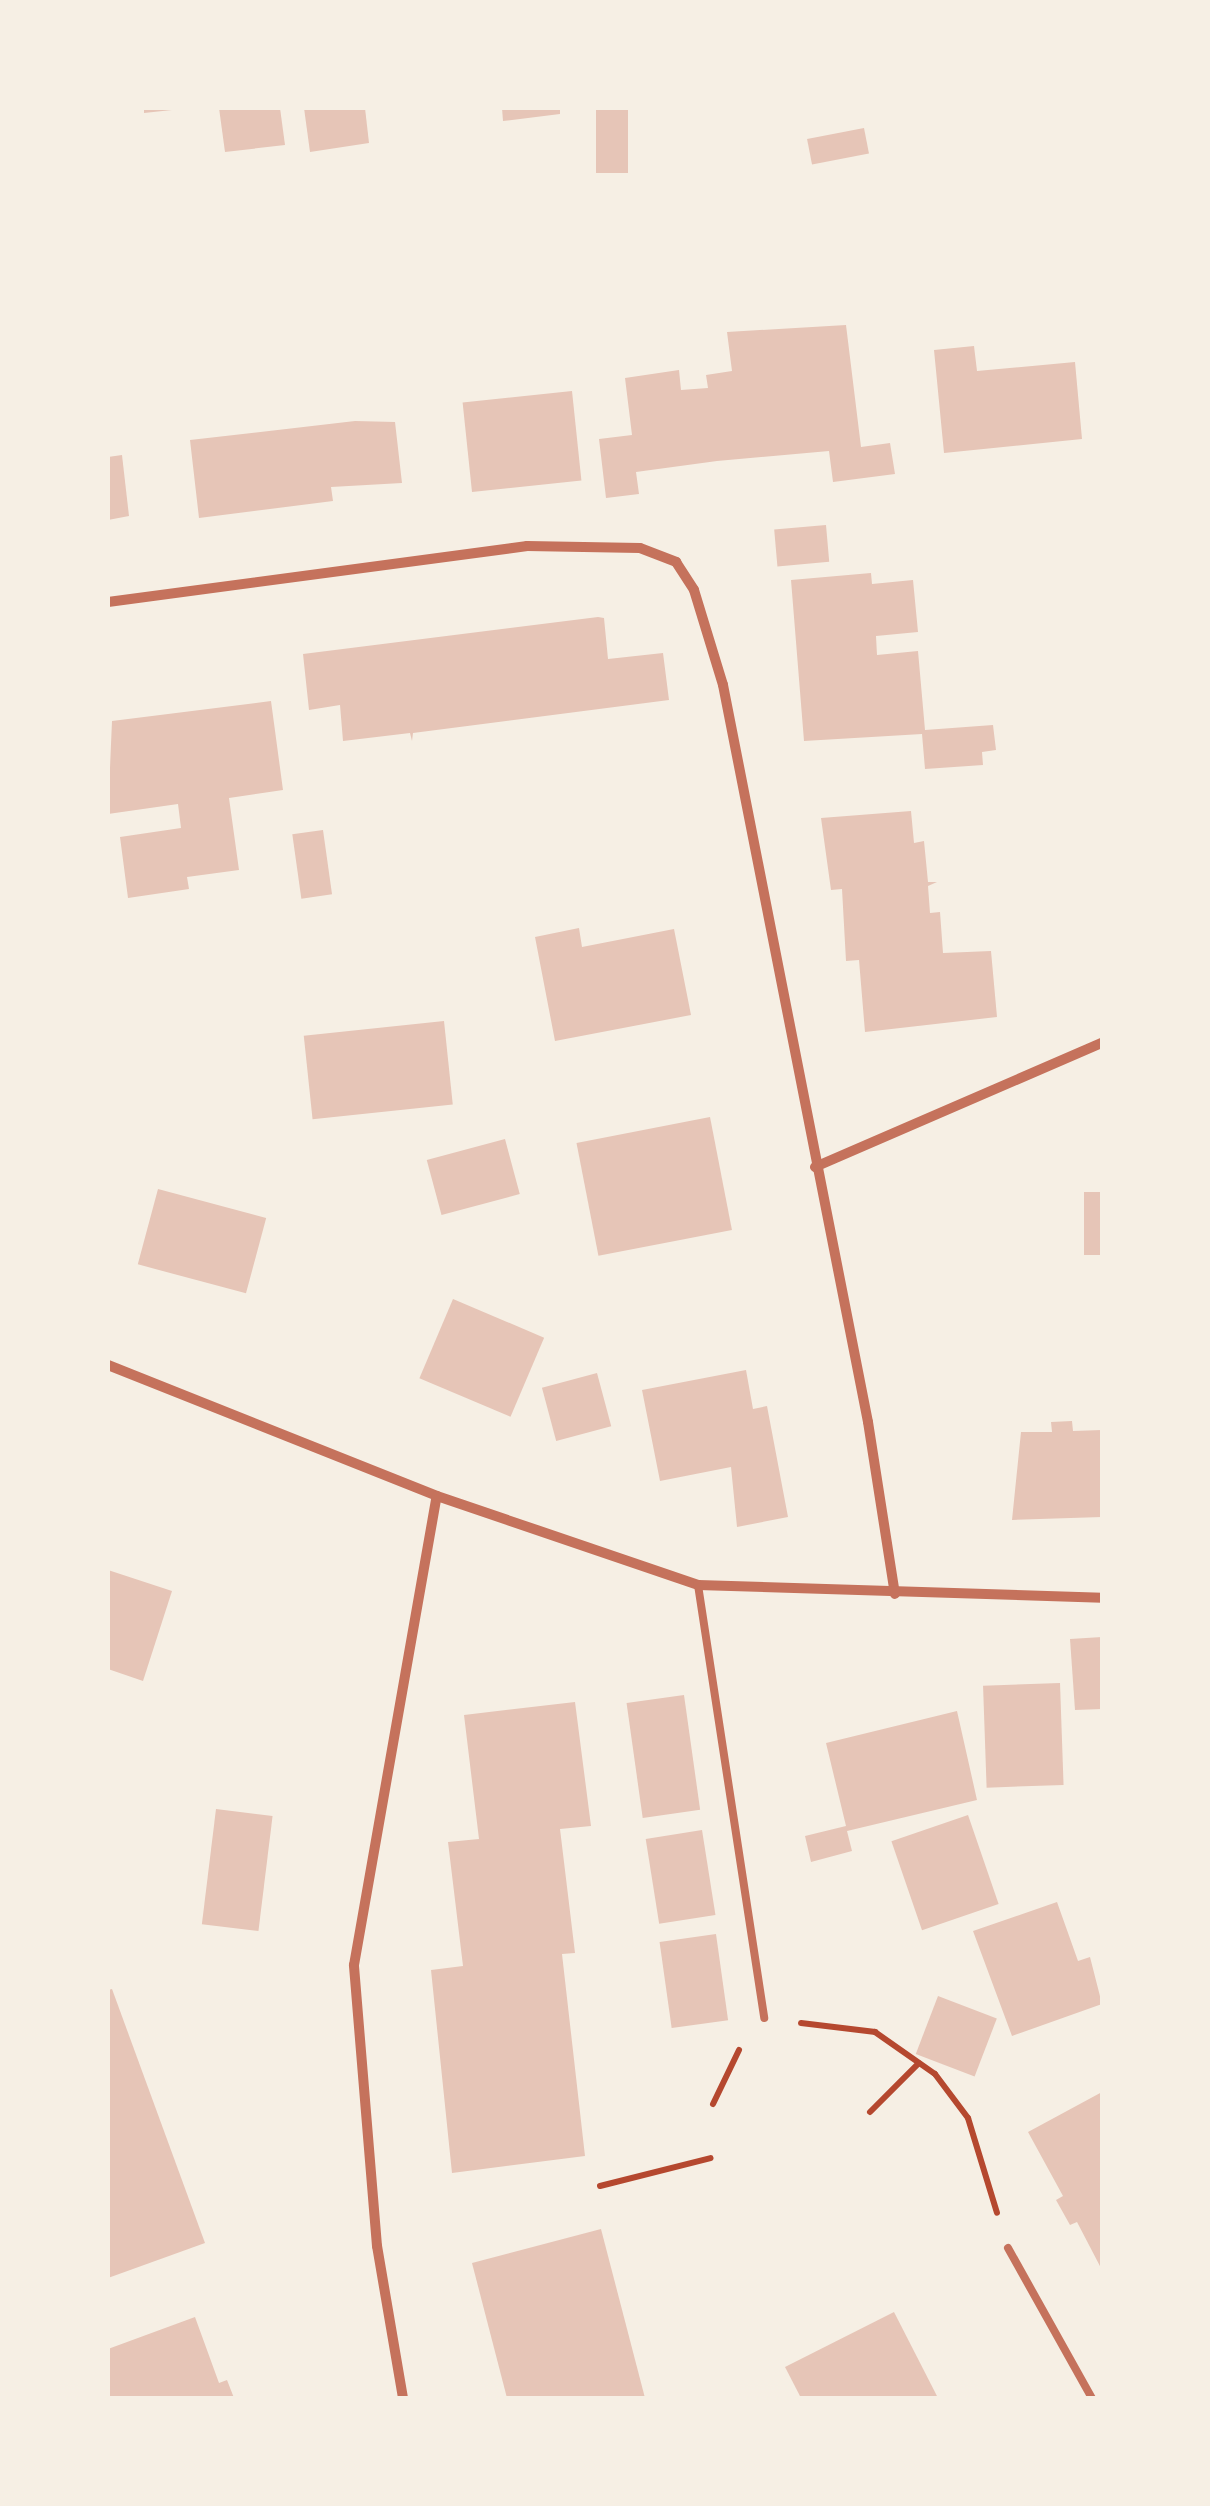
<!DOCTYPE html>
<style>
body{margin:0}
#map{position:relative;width:1210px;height:2506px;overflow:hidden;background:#f6efe4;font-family:"Nunito Sans",sans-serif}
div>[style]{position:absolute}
.building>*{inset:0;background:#e6c5b7;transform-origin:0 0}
.path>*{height:6px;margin:-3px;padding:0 3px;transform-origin:3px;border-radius:3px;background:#b5482f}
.service>*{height:8px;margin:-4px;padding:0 4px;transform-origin:4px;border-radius:4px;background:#c5725c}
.minor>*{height:10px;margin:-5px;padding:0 5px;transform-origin:5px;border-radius:5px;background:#c5725c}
span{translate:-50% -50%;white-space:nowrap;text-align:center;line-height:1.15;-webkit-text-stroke:9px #f6efe4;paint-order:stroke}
.frame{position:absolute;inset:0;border:110px solid #f6efe4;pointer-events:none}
</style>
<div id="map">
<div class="building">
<div style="clip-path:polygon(144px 108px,172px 108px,172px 110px,144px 113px)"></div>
<div style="clip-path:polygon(219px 108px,280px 108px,285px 145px,225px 152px)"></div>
<div style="clip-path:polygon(304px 108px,365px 108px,369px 143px,310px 152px)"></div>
<div style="clip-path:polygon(502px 108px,560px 108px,560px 114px,503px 121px)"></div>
<div style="left:596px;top:108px;width:32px;height:65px"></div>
<div style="left:864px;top:128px;width:26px;height:58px;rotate:79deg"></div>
<div style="clip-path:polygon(846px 325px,861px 447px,890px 443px,895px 474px,833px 482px,829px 451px,717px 461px,636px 472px,639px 494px,606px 498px,599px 439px,632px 435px,625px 378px,679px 370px,681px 390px,708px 388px,706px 375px,732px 371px,727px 332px)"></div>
<div style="clip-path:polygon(974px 346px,977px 371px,1075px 362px,1082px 439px,944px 453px,934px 350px)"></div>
<div style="left:572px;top:391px;width:90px;height:110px;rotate:84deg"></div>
<div style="clip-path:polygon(355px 421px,395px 422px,402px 483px,331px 487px,333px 501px,199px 518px,190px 440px)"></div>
<div style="clip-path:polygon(122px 455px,129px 516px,108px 520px,108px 457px)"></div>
<div style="left:826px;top:525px;width:37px;height:52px;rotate:85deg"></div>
<div style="clip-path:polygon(871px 573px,872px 584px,913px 580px,918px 632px,876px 636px,877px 655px,918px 651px,925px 730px,993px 725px,996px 750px,982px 752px,983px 765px,925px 769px,922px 734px,804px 741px,791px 580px)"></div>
<div style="clip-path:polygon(598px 617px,604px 618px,608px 659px,663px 653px,669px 700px,413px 733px,412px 741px,410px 733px,343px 741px,340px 705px,309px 710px,303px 654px)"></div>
<div style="clip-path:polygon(271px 701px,283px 790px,229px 798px,239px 870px,187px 877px,189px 889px,128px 898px,120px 837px,181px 828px,178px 804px,108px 814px,112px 721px)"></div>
<div style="clip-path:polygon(911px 811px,914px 843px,924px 841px,928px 882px,937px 882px,928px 886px,930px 913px,940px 912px,943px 953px,991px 951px,997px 1017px,865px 1032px,859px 960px,846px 961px,842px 889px,831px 890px,821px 818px)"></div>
<div style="left:323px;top:830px;width:65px;height:31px;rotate:82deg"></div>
<div style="clip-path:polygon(579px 928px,582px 947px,674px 929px,691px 1015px,555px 1041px,535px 937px)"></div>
<div style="left:444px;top:1021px;width:84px;height:141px;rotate:84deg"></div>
<div style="left:710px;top:1117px;width:115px;height:136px;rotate:79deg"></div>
<div style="left:505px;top:1139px;width:57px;height:81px;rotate:75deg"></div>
<div style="left:158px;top:1189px;width:112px;height:78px;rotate:15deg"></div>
<div style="left:1084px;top:1192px;width:18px;height:63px"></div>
<div style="left:453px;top:1299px;width:99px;height:86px;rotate:23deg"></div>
<div style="clip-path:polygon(746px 1370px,753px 1409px,767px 1406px,788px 1517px,737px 1527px,731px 1467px,660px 1481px,642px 1390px)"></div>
<div style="left:597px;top:1373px;width:55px;height:57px;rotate:75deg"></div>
<div style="clip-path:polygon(1072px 1421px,1073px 1431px,1102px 1430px,1102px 1517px,1012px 1520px,1021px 1432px,1052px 1432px,1051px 1422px)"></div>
<div style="clip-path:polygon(108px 1570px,172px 1591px,143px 1681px,108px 1669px)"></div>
<div style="clip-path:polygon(1102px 1637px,1102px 1709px,1075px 1710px,1070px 1639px)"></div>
<div style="left:1060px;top:1683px;width:102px;height:77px;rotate:88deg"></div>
<div style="left:684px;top:1695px;width:116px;height:58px;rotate:82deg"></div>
<div style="clip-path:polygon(575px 1702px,591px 1826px,560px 1829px,575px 1953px,562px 1954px,585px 2156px,452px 2173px,431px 1970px,463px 1966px,448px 1842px,479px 1839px,464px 1715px)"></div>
<div style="clip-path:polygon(957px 1711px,977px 1800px,847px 1831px,852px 1851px,811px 1862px,805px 1836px,846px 1826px,826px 1743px)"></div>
<div style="left:216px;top:1809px;width:57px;height:116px;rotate:7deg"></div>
<div style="left:968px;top:1815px;width:94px;height:81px;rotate:71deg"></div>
<div style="left:702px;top:1830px;width:86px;height:57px;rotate:81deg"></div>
<div style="clip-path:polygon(1057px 1902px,1078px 1961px,1090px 1957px,1102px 2004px,1012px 2036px,973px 1931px)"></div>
<div style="left:716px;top:1934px;width:87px;height:57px;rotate:82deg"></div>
<div style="clip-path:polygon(112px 1989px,205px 2243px,108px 2278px,108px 1990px)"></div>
<div style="left:938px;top:1996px;width:63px;height:62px;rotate:21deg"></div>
<div style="clip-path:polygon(1102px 2092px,1102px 2270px,1077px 2222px,1070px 2225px,1056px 2200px,1063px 2196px,1028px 2132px)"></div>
<div style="clip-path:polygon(601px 2229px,645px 2398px,507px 2398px,472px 2263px)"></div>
<div style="clip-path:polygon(894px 2312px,938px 2398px,801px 2398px,785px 2367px)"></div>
<div style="clip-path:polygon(195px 2317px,219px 2383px,227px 2380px,234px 2398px,108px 2398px,108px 2349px)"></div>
</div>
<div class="path">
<div style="left:801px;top:2023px;width:75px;rotate:6.9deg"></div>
<div style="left:875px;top:2032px;width:73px;rotate:35deg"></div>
<div style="left:935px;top:2074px;width:55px;rotate:53.1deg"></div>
<div style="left:968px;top:2118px;width:99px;rotate:73deg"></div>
<div style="left:713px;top:2104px;width:60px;rotate:-64.3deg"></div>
<div style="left:870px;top:2112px;width:69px;rotate:-45deg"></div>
<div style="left:600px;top:2186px;width:114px;rotate:-14.2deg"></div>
</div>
<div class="service">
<div style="left:698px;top:1585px;width:438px;rotate:81.3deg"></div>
<div style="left:1008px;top:2248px;width:172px;rotate:60.8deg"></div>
</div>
<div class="minor">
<div style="left:108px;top:602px;width:423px;rotate:-7.6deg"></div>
<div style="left:527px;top:546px;width:113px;rotate:1deg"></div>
<div style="left:640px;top:548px;width:39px;rotate:21deg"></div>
<div style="left:676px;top:562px;width:33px;rotate:57deg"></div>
<div style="left:694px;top:590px;width:99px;rotate:73deg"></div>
<div style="left:723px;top:685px;width:751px;rotate:78.87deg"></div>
<div style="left:868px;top:1422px;width:174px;rotate:81.1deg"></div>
<div style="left:815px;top:1167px;width:313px;rotate:-23.4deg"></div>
<div style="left:108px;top:1365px;width:354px;rotate:21.7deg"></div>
<div style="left:437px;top:1496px;width:276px;rotate:18.8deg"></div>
<div style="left:698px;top:1585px;width:404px;rotate:1.8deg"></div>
<div style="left:403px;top:2398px;width:154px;rotate:-99.7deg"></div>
<div style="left:377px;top:2246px;width:282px;rotate:-94.7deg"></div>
<div style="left:354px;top:1965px;width:476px;rotate:-80deg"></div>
</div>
<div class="frame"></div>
</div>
